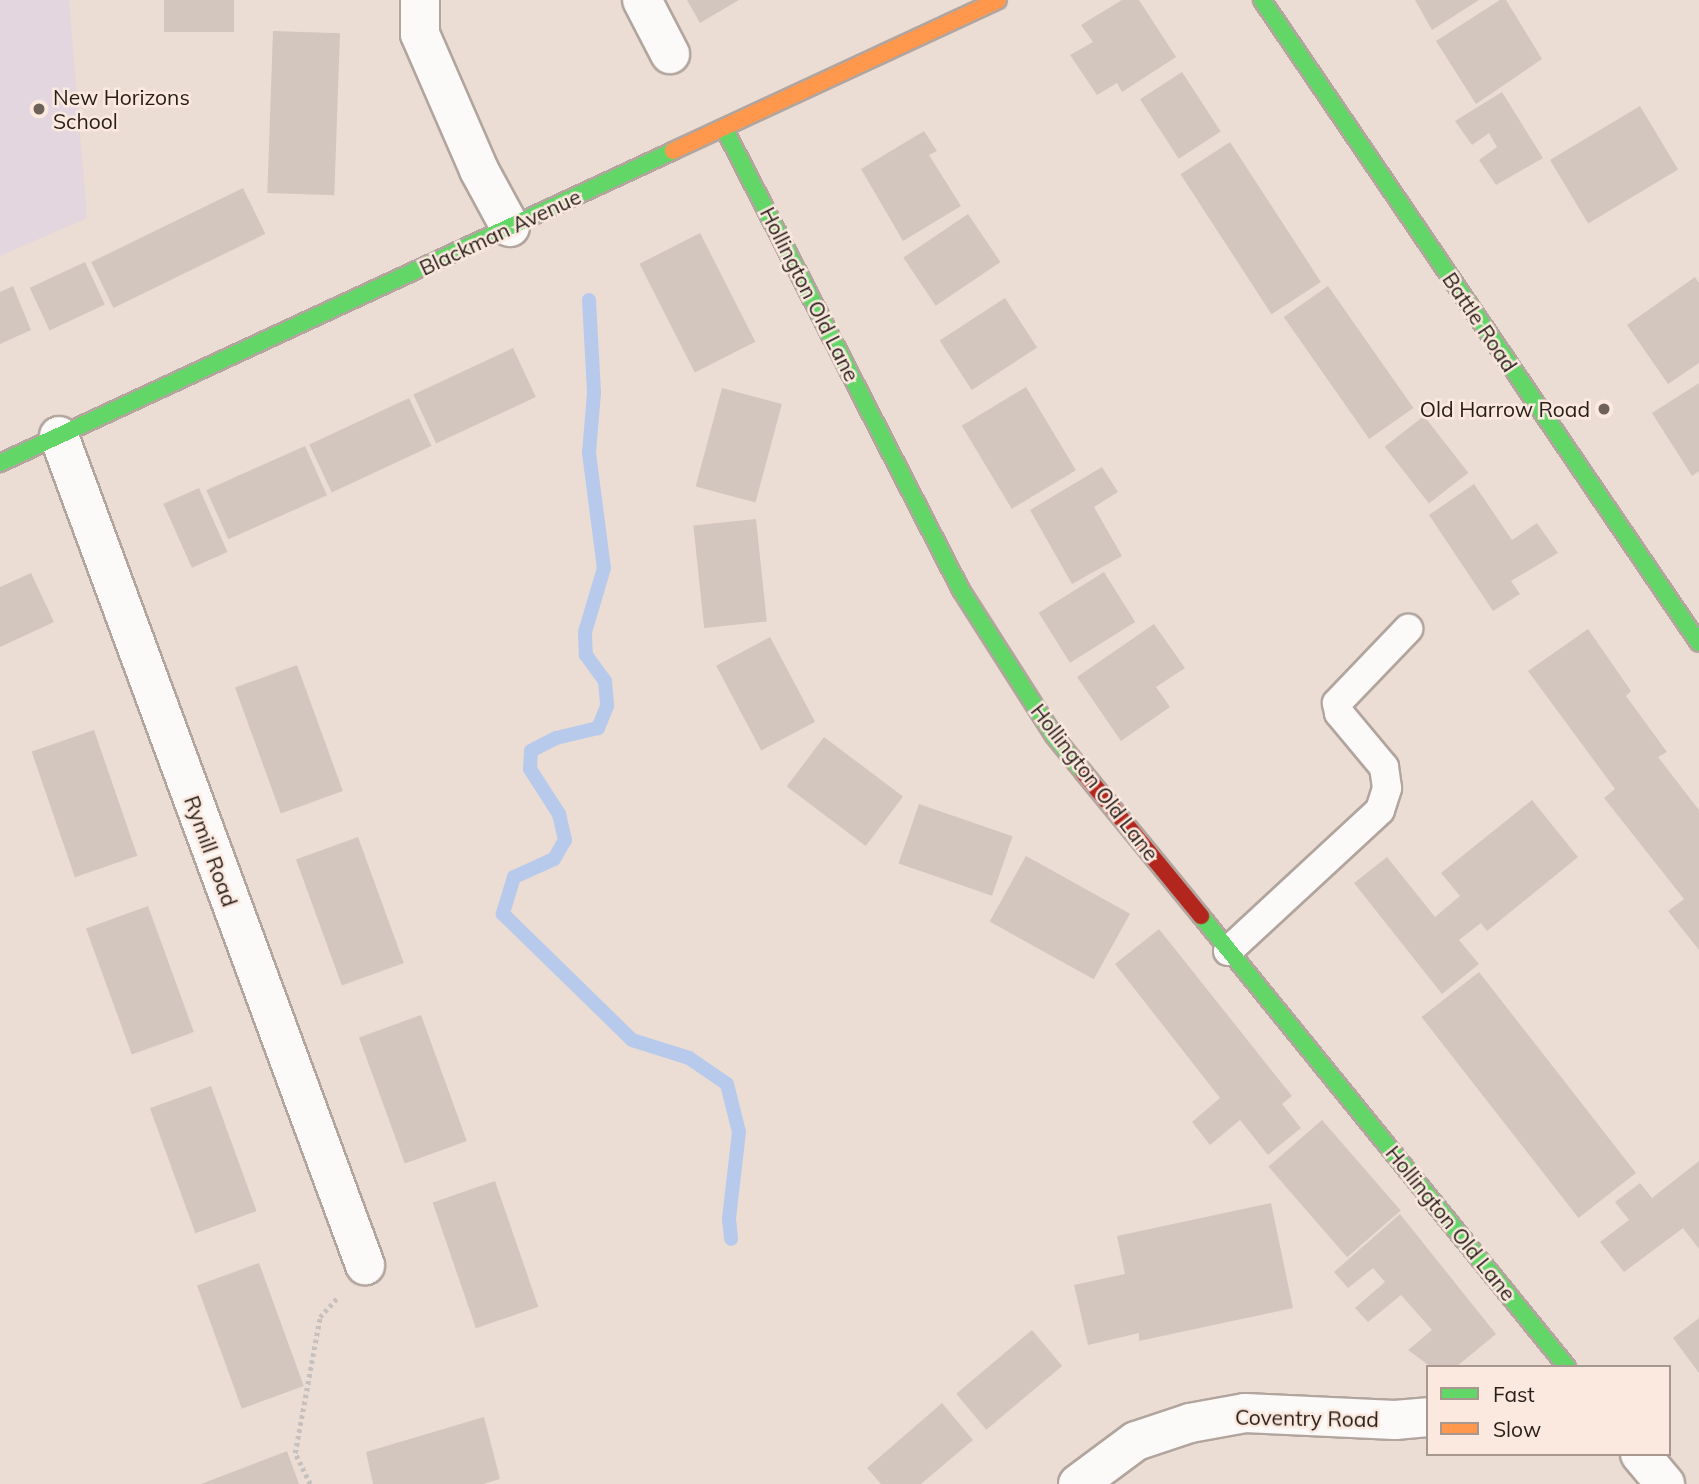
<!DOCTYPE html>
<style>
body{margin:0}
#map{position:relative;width:1699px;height:1484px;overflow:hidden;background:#ecddd4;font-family:Mulish,sans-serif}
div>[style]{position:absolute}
.education>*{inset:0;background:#e3d6de}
.stream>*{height:14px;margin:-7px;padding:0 7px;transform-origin:7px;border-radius:7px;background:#b7caeb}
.building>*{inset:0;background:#d2c6be;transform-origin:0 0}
.path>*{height:4.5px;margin-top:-2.25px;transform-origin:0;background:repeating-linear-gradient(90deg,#c6c1be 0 3.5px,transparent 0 7px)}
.roads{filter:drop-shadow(2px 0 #b1a59e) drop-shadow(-2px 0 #b1a59e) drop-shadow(0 2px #b1a59e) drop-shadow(0 -2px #b1a59e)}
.lane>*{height:28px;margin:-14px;padding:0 14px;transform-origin:14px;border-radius:14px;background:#fcfaf9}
.street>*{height:38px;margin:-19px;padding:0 19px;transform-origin:19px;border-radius:19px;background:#fcfaf9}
.fast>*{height:16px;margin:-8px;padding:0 8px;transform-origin:8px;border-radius:8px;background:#63d668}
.slow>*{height:16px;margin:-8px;padding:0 8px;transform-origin:8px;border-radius:8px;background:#ff974d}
.jam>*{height:16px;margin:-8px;padding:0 8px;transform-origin:8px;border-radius:8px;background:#b3261e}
.dots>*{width:19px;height:19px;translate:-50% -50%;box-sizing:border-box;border:4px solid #fbe9df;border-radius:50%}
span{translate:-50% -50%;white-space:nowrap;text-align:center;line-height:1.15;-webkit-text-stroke:5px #fbe9df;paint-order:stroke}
.poi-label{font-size:21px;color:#281e18}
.left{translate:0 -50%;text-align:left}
.right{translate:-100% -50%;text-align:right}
.street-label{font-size:21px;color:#281e18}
.legend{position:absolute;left:1426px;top:1365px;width:245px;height:91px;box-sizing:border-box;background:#fbe9df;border:2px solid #a7988f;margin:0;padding:9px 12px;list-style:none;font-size:21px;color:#281e18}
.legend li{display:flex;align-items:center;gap:14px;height:35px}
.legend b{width:35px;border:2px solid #a7988f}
</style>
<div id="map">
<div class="education">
<div style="clip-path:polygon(0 0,69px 0,87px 218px,0 256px)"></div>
</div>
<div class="stream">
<div style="left:589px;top:300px;width:93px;rotate:86.9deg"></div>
<div style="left:594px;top:393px;width:60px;rotate:94.8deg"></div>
<div style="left:589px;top:453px;width:116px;rotate:82.6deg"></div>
<div style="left:604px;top:568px;width:67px;rotate:106.5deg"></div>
<div style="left:585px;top:632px;width:23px;rotate:88deg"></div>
<div style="left:586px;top:655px;width:32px;rotate:54deg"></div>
<div style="left:605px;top:681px;width:25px;rotate:85deg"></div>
<div style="left:607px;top:706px;width:24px;rotate:112deg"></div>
<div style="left:598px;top:728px;width:43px;rotate:166.6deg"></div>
<div style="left:556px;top:738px;width:28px;rotate:153deg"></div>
<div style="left:531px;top:751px;width:18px;rotate:93deg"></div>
<div style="left:530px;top:769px;width:54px;rotate:57.2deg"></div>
<div style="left:559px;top:814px;width:27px;rotate:77deg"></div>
<div style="left:565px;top:840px;width:22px;rotate:120deg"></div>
<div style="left:554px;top:859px;width:44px;rotate:155.8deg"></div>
<div style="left:514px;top:877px;width:39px;rotate:107deg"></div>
<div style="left:503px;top:914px;width:180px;rotate:44.3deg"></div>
<div style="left:632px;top:1040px;width:60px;rotate:17.5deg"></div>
<div style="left:689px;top:1058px;width:46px;rotate:34.4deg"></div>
<div style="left:727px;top:1084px;width:49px;rotate:76deg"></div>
<div style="left:739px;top:1132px;width:88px;rotate:96.6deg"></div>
<div style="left:729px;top:1219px;width:20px;rotate:84deg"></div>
</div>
<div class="building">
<div style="left:164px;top:0;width:70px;height:32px"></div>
<div style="clip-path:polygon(687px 0,739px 0,700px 23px)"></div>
<div style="clip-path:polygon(1122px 0,1139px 0,1176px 57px,1122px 92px,1117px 83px,1097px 95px,1070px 55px,1093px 42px,1081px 25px)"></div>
<div style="clip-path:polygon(1415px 0,1479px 0,1432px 30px)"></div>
<div style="clip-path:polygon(1500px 0,1506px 0,1542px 59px,1476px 104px,1436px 41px)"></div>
<div style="left:273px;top:31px;width:67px;height:162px;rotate:2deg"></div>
<div style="left:1182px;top:72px;width:71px;height:50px;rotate:57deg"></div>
<div style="clip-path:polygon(1502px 92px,1543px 158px,1496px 185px,1479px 160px,1497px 147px,1489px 133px,1472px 145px,1455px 121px)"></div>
<div style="left:1640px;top:106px;width:74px;height:105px;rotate:59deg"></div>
<div style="clip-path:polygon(924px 131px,937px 151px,929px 155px,961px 206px,903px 241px,861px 169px)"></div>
<div style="left:1230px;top:142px;width:167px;height:59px;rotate:57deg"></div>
<div style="left:243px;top:188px;width:51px;height:169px;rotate:64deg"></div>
<div style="left:968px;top:214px;width:58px;height:78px;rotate:56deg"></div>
<div style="left:700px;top:233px;width:122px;height:68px;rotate:63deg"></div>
<div style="left:85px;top:262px;width:47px;height:61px;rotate:65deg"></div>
<div style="clip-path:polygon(1695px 277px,1699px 283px,1699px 363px,1668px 384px,1627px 325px)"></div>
<div style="clip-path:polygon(13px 286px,31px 330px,0 344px,0 292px)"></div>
<div style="left:1328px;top:286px;width:149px;height:54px;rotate:55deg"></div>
<div style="left:1005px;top:298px;width:59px;height:78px;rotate:57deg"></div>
<div style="left:513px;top:348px;width:54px;height:110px;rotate:65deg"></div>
<div style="clip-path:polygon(1699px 383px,1699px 471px,1692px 476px,1652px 413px)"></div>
<div style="left:1026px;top:387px;width:97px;height:75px;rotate:59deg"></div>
<div style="left:722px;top:388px;width:62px;height:102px;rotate:15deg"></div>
<div style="left:409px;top:398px;width:53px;height:110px;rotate:65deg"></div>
<div style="left:1424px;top:416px;width:72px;height:50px;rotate:52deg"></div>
<div style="left:305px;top:446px;width:54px;height:108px;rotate:66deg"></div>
<div style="clip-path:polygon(1102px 467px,1118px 492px,1094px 507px,1122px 556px,1072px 584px,1030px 510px)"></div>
<div style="clip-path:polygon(1474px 484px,1512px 540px,1537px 523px,1558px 553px,1511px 581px,1520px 594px,1493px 611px,1429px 515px)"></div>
<div style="left:199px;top:488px;width:70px;height:39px;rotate:66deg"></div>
<div style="left:756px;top:519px;width:103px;height:63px;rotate:84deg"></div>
<div style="left:1104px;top:572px;width:59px;height:77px;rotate:58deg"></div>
<div style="clip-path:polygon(31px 573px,54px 622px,0 647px,0 587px)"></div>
<div style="clip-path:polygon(1154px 624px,1185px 668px,1156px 687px,1170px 707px,1121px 741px,1077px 677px)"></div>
<div style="clip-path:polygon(1588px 629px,1631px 691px,1626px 696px,1667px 752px,1658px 757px,1699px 810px,1699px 950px,1668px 911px,1684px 899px,1604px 798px,1615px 789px,1528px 671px)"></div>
<div style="left:770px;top:637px;width:96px;height:61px;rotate:62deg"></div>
<div style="left:297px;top:665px;width:134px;height:66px;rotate:70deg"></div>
<div style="left:94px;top:730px;width:133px;height:66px;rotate:71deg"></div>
<div style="left:824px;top:737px;width:99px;height:62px;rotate:37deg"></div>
<div style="clip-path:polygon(1532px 800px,1578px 857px,1487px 931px,1481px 923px,1459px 940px,1479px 964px,1442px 994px,1354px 883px,1387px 857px,1435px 917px,1460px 896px,1441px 873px)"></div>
<div style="left:919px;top:804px;width:99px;height:63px;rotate:19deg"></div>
<div style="left:358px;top:837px;width:134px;height:66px;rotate:70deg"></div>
<div style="left:1026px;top:856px;width:119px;height:75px;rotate:29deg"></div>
<div style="left:148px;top:906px;width:134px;height:66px;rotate:70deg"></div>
<div style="clip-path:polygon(1159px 929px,1292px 1096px,1282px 1104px,1301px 1128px,1268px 1155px,1240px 1120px,1210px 1145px,1192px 1122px,1220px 1098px,1115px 964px)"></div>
<div style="left:1479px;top:972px;width:255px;height:73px;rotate:52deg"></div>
<div style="left:421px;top:1015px;width:134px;height:66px;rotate:70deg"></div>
<div style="left:211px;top:1086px;width:133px;height:65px;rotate:70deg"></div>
<div style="left:1322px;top:1120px;width:120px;height:71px;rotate:49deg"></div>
<div style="clip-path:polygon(1699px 1161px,1699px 1249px,1683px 1228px,1624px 1272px,1600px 1242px,1629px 1220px,1615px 1202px,1640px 1183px,1652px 1198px)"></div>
<div style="left:495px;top:1181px;width:133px;height:66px;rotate:71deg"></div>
<div style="clip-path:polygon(1271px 1203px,1293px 1308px,1139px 1341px,1139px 1333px,1088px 1345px,1074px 1285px,1125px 1274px,1117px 1236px)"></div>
<div style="clip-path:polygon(1400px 1214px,1496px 1334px,1456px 1367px,1431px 1367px,1408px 1350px,1432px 1330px,1401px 1295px,1368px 1322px,1355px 1308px,1385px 1282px,1373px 1268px,1348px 1288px,1334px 1272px)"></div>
<div style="left:259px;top:1263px;width:131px;height:66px;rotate:70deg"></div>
<div style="clip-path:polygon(1699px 1318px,1699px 1373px,1673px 1338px)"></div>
<div style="left:1032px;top:1330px;width:47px;height:99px;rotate:50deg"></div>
<div style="clip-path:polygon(942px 1403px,973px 1440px,921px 1484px,881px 1484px,867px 1468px)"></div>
<div style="clip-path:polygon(484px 1417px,500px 1479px,483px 1484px,373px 1484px,366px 1452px)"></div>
<div style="clip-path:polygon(287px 1451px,299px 1484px,201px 1484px,227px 1474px)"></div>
</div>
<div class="path">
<div style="left:310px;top:1484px;width:34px;rotate:-116deg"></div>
<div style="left:295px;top:1453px;width:138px;rotate:-79.6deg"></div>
<div style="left:320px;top:1317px;width:25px;rotate:-48deg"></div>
</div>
<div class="roads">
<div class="lane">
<div style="left:1228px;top:951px;width:207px;rotate:-42.8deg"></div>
<div style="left:1380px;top:810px;width:23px;rotate:-72deg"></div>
<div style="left:1387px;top:788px;width:21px;rotate:-98deg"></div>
<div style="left:1384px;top:767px;width:70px;rotate:-129.8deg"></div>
<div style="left:1339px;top:713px;width:10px;rotate:-101deg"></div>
<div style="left:1337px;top:703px;width:103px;rotate:-46.2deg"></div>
</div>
<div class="street">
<div style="left:420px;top:0;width:34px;rotate:90deg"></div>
<div style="left:420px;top:34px;width:148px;rotate:66.5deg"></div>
<div style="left:479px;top:170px;width:65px;rotate:61.5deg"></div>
<div style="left:642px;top:0;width:61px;rotate:62.6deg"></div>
<div style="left:59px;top:436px;width:884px;rotate:69.74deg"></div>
<div style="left:1640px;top:1454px;width:39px;rotate:50deg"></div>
<div style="left:1078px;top:1484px;width:72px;rotate:-36.6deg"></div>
<div style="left:1136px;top:1441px;width:57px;rotate:-18.4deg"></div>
<div style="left:1190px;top:1423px;width:56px;rotate:-10.3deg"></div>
<div style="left:1245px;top:1413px;width:150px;rotate:2.7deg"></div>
<div style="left:1395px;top:1420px;width:33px;rotate:-5deg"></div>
</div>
<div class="fast">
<div style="left:1262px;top:0;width:777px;rotate:55.8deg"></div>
<div style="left:725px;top:130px;width:517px;rotate:62.84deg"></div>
<div style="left:961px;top:590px;width:173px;rotate:57.5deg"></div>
<div style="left:1054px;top:736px;width:48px;rotate:51deg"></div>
<div style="left:0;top:463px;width:742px;rotate:-24.87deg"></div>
<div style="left:1201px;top:916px;width:581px;rotate:50.94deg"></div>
</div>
<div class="slow">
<div style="left:673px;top:151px;width:358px;rotate:-24.9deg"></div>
</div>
<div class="jam">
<div style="left:1084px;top:773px;width:185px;rotate:50.7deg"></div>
</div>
</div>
<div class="dots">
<div style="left:39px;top:109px;background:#6d615a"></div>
<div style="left:1604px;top:409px;background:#6d615a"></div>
</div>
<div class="poi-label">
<span class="left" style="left:53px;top:109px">New Horizons<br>School</span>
<span class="right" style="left:1590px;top:409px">Old Harrow Road</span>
</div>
<div class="street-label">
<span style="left:500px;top:232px;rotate:-25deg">Blackman Avenue</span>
<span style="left:810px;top:294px;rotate:63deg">Hollington Old Lane</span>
<span style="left:1480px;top:322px;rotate:56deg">Battle Road</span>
<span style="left:1095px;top:782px;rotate:52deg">Hollington Old Lane</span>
<span style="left:211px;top:851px;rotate:70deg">Rymill Road</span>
<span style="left:1451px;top:1223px;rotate:51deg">Hollington Old Lane</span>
<span style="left:1307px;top:1418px;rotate:1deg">Coventry Road</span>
</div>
<ul class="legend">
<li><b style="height:9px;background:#63d668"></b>Fast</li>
<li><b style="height:9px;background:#ff974d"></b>Slow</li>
</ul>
</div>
